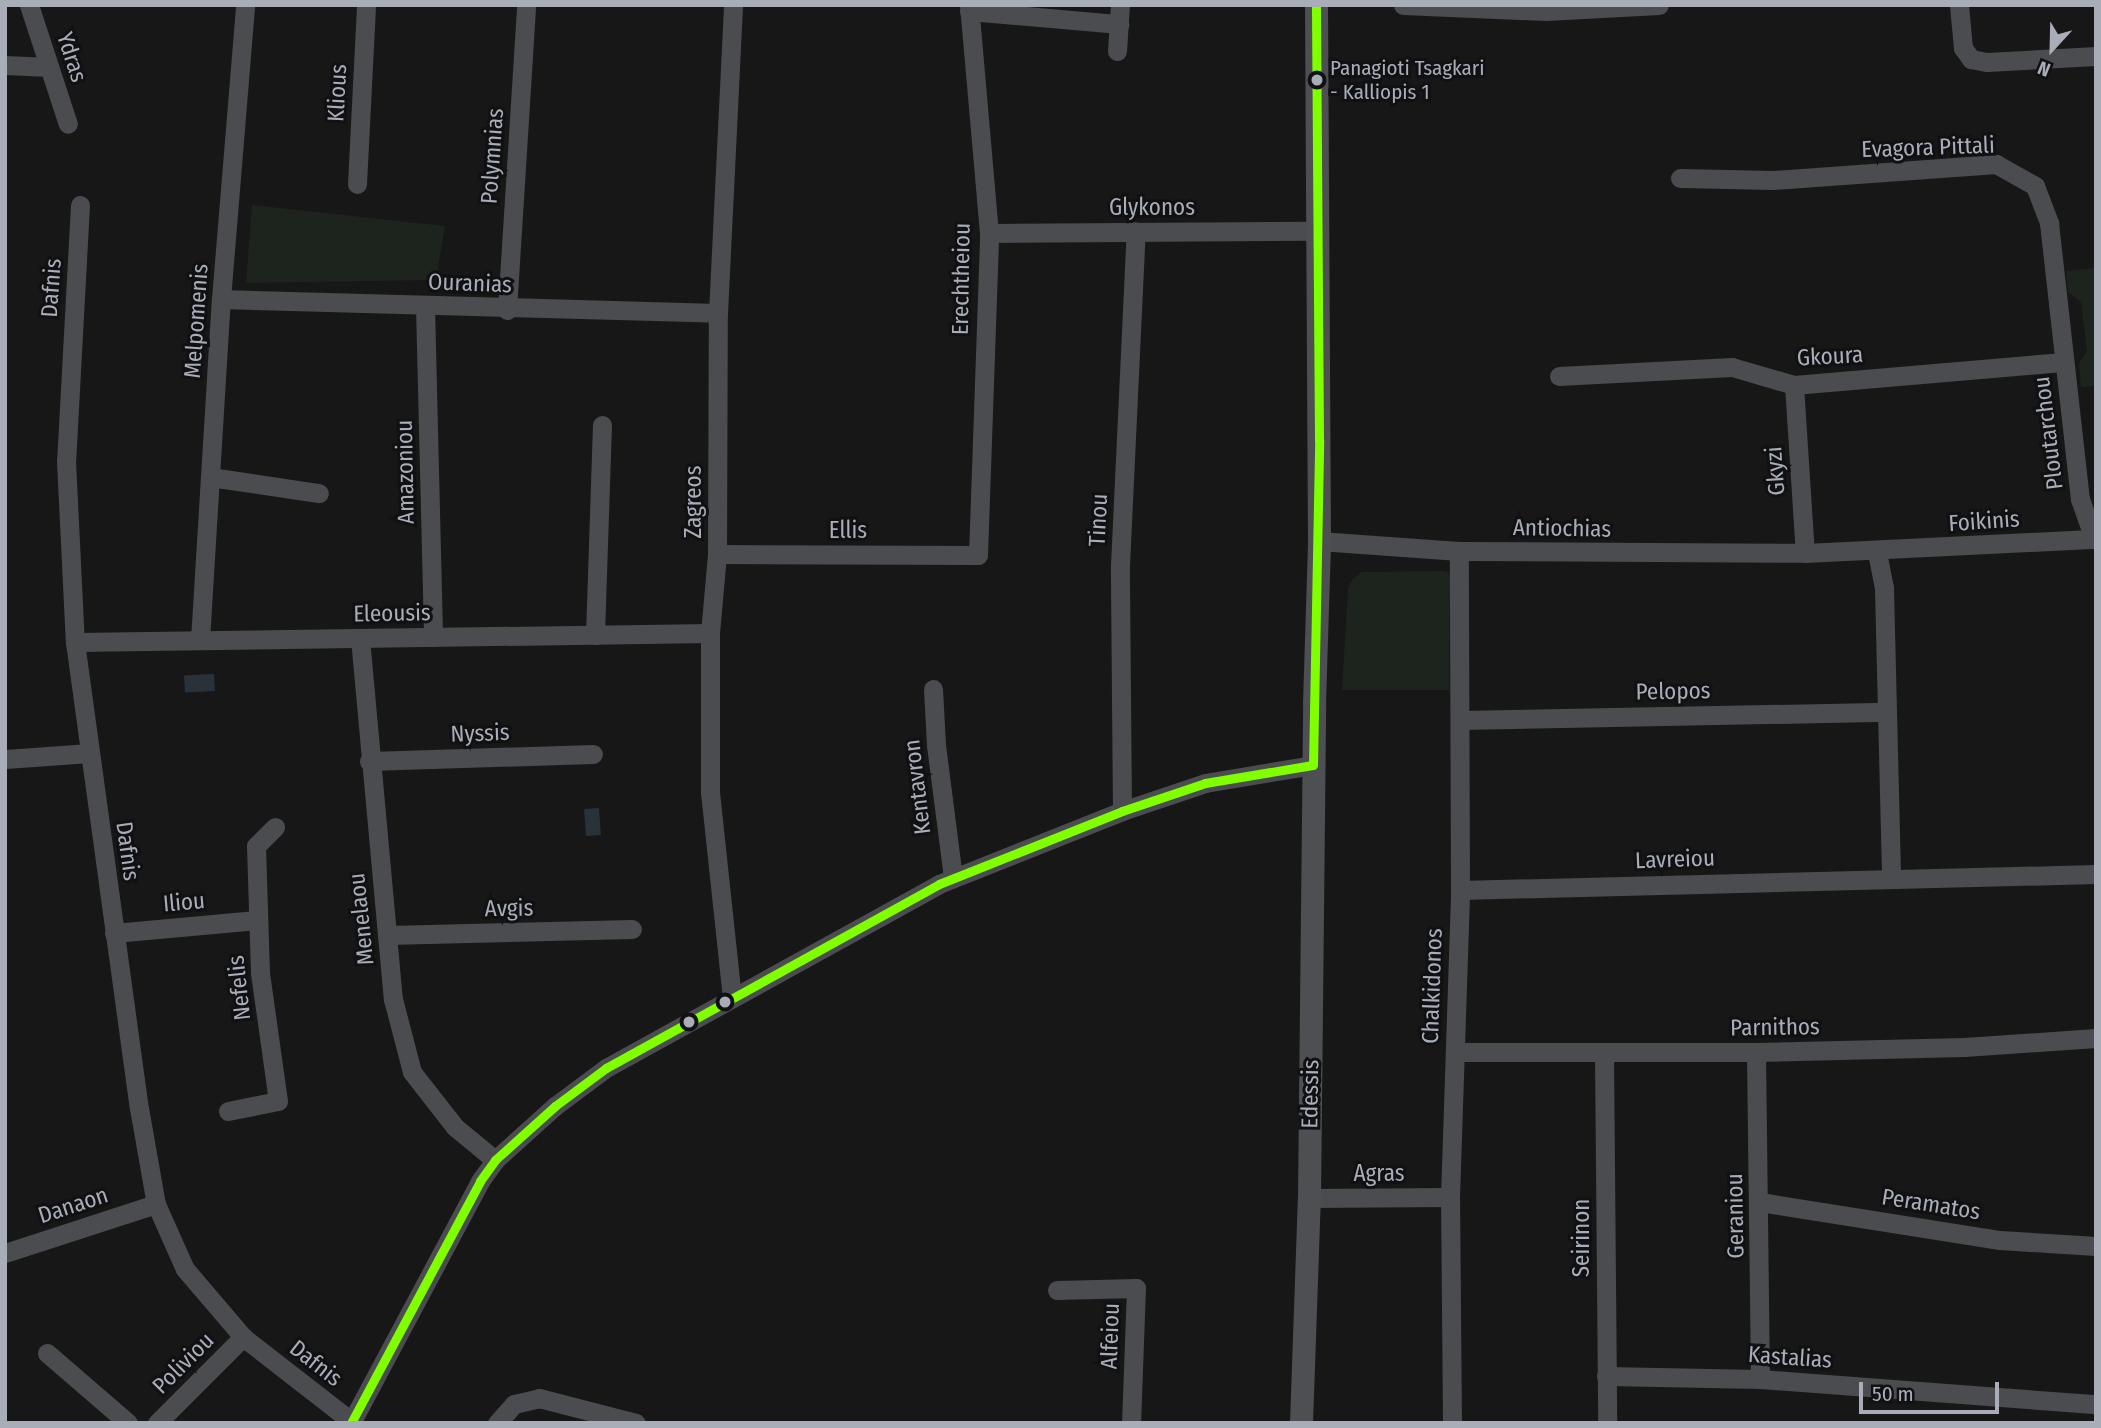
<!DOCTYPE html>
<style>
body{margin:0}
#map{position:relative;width:2101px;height:1428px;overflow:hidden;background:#171717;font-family:"Fira Sans Condensed",sans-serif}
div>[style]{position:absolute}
.green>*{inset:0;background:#1d241e}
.water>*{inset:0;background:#2a3239;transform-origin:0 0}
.minor>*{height:19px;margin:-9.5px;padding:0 9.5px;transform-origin:9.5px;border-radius:9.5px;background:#4b4c50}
.major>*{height:23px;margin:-11.5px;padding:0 11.5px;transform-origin:11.5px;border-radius:11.5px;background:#4d4f52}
.bus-1>*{height:9px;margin:-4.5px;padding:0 4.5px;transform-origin:4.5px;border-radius:4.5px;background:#80ff00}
.dots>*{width:19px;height:19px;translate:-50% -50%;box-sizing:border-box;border:4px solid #111113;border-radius:50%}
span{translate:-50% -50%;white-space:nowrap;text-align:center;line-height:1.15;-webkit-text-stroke:6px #111113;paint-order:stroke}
.bus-label{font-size:21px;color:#a8adb8}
.left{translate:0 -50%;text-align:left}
.street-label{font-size:23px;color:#a8adb8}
.frame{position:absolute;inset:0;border:7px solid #a8adb8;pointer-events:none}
.north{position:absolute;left:2017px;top:14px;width:70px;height:70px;-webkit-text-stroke:5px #111113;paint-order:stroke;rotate:202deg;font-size:19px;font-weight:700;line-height:28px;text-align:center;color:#a8adb8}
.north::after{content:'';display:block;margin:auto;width:24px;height:32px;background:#a8adb8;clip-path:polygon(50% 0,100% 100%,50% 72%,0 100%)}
.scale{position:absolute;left:1859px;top:1382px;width:140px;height:32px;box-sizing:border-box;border:4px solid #a8adb8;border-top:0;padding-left:9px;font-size:21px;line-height:24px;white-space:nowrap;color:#a8adb8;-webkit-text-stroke:5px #111113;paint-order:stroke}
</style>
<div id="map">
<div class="green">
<div style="clip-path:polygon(252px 205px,445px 226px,436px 280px,246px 283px)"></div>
<div style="clip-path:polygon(2096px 268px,2096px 386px,2081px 387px,2079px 363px,2087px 352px,2081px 302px,2068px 292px,2066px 271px)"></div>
<div style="clip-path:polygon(1443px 571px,1448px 572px,1450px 577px,1449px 690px,1342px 690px,1348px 588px,1353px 579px,1362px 572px)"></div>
</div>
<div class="water">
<div style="left:214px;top:674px;width:17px;height:30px;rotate:87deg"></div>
<div style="left:599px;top:808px;width:27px;height:15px;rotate:86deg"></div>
</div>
<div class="minor">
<div style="left:29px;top:5px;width:125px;rotate:71.9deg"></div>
<div style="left:1403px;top:5px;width:143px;rotate:2.4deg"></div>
<div style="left:1546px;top:11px;width:113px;rotate:-3deg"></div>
<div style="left:1959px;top:5px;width:43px;rotate:84.7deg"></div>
<div style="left:1963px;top:48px;width:14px;rotate:54deg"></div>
<div style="left:1971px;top:59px;width:16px;rotate:11deg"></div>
<div style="left:1987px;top:62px;width:109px;rotate:-3.2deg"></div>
<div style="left:969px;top:11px;width:151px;rotate:5deg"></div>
<div style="left:1117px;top:51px;width:46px;rotate:-86.3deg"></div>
<div style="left:5px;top:65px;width:44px;rotate:2.6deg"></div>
<div style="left:1680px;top:178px;width:93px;rotate:1.2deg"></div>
<div style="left:1773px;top:180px;width:224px;rotate:-4.1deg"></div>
<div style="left:1996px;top:164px;width:45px;rotate:29.4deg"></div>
<div style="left:2035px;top:186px;width:40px;rotate:69deg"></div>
<div style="left:2049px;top:223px;width:278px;rotate:83.6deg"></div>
<div style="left:2080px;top:499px;width:42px;rotate:70.7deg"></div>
<div style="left:357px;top:184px;width:179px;rotate:-87.1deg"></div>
<div style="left:80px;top:205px;width:256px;rotate:93.1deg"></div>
<div style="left:66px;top:461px;width:181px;rotate:87.2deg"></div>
<div style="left:75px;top:642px;width:470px;rotate:82.2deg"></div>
<div style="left:139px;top:1108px;width:97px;rotate:80deg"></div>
<div style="left:156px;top:1204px;width:71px;rotate:66deg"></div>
<div style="left:185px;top:1269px;width:89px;rotate:49.5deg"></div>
<div style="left:243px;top:1337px;width:138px;rotate:37.9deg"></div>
<div style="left:989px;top:233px;width:326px;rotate:-0.4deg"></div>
<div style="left:221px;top:299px;width:497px;rotate:1.6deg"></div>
<div style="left:425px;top:306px;width:331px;rotate:88.6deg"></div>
<div style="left:507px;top:310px;width:306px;rotate:-86.4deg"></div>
<div style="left:1559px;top:376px;width:173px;rotate:-3deg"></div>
<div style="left:1732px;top:367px;width:65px;rotate:16.2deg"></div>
<div style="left:1794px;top:385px;width:271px;rotate:-4.9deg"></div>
<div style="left:1794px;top:385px;width:168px;rotate:86.3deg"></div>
<div style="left:210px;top:477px;width:110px;rotate:8.4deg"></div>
<div style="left:1319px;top:541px;width:140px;rotate:4.1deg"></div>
<div style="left:1459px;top:551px;width:346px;rotate:0.3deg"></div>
<div style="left:1805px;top:553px;width:291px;rotate:-2.8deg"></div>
<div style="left:1877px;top:552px;width:37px;rotate:79deg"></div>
<div style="left:1884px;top:588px;width:289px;rotate:88.6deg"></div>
<div style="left:717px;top:554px;width:261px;rotate:0.2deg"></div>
<div style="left:978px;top:555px;width:322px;rotate:-88deg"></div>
<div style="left:989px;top:233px;width:229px;rotate:-95deg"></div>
<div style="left:595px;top:635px;width:210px;rotate:-88.1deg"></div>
<div style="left:360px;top:638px;width:363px;rotate:84.8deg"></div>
<div style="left:393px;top:999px;width:75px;rotate:75.4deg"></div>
<div style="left:412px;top:1072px;width:70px;rotate:52deg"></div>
<div style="left:455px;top:1127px;width:52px;rotate:39.5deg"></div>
<div style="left:200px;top:640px;width:342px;rotate:-86.5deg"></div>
<div style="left:221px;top:299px;width:295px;rotate:-85.3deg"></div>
<div style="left:75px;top:642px;width:635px;rotate:-0.81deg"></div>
<div style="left:933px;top:689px;width:56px;rotate:86.9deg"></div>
<div style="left:936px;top:745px;width:134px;rotate:82.7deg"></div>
<div style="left:1460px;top:720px;width:427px;rotate:-1.1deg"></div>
<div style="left:5px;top:759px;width:85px;rotate:-4deg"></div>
<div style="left:369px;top:761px;width:224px;rotate:-1.8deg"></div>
<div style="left:1122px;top:811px;width:246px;rotate:-90.5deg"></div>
<div style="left:1120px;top:565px;width:334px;rotate:-87.3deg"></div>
<div style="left:1460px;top:890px;width:636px;rotate:-1.44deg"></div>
<div style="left:114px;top:933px;width:144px;rotate:-5.2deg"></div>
<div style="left:387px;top:935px;width:245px;rotate:-1.4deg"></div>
<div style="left:732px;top:998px;width:206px;rotate:-96.1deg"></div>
<div style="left:710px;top:793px;width:160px;rotate:-90deg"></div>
<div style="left:710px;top:633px;width:79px;rotate:-84.9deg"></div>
<div style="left:717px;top:554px;width:241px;rotate:-89.8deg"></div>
<div style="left:718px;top:313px;width:308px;rotate:-87.2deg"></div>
<div style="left:1455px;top:1052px;width:301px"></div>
<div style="left:1756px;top:1052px;width:208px;rotate:-1.4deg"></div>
<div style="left:1964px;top:1047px;width:132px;rotate:-3.9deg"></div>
<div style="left:1604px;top:1052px;width:371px;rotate:89.5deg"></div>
<div style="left:1756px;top:1052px;width:327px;rotate:89.3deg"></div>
<div style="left:228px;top:1111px;width:51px;rotate:-11.3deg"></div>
<div style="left:278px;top:1101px;width:129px;rotate:-98deg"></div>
<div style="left:260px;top:973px;width:127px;rotate:-91.8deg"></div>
<div style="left:256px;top:846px;width:27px;rotate:-45deg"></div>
<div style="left:1309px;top:1198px;width:141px;rotate:-0.4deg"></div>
<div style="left:1760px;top:1202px;width:243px;rotate:9deg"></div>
<div style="left:2000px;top:1240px;width:96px;rotate:3.6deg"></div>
<div style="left:5px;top:1253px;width:159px;rotate:-18deg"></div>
<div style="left:1057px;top:1290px;width:79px;rotate:-1.5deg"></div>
<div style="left:1136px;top:1288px;width:135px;rotate:92.1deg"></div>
<div style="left:47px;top:1353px;width:107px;rotate:40.8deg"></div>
<div style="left:1606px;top:1376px;width:154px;rotate:1.1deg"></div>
<div style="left:1760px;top:1379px;width:337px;rotate:4.3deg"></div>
<div style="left:157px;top:1423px;width:122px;rotate:-45deg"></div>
<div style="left:351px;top:1423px;width:274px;rotate:-61.9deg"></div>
<div style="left:480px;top:1181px;width:26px;rotate:-54deg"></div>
<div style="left:495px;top:1160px;width:81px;rotate:-42deg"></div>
<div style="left:555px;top:1106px;width:64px;rotate:-36.7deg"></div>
<div style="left:606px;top:1068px;width:380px;rotate:-28.9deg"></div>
<div style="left:939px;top:884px;width:197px;rotate:-21.7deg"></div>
<div style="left:1122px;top:811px;width:88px;rotate:-18.6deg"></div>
<div style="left:1205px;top:783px;width:109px;rotate:-9.5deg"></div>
<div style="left:497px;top:1423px;width:25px;rotate:-48deg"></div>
<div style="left:514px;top:1404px;width:26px;rotate:-13deg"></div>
<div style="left:539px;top:1398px;width:100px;rotate:14.5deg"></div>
<div style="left:1452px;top:1423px;width:226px;rotate:-90.5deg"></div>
<div style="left:1450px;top:1197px;width:307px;rotate:-88.1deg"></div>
<div style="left:1460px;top:890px;width:339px;rotate:-90.2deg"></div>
</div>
<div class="major">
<div style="left:1301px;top:1423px;width:225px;rotate:-88deg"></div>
<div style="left:1309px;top:1198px;width:495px;rotate:-89.4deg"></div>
<div style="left:1314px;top:703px;width:162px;rotate:-88.2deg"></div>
<div style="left:1319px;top:541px;width:536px;rotate:-90.32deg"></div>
</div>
<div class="bus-1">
<div style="left:351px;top:1423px;width:274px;rotate:-61.9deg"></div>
<div style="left:480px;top:1181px;width:26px;rotate:-54deg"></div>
<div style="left:495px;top:1160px;width:81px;rotate:-42deg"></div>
<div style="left:555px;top:1106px;width:64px;rotate:-36.7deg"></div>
<div style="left:606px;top:1068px;width:380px;rotate:-28.9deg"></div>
<div style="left:939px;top:884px;width:197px;rotate:-21.7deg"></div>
<div style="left:1122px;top:811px;width:88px;rotate:-18.6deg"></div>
<div style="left:1205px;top:783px;width:109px;rotate:-9.5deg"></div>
<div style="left:1313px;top:765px;width:325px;rotate:-88.9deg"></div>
<div style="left:1319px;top:440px;width:435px;rotate:-90.4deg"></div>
</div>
<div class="dots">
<div style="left:1317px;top:80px;background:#a8adb8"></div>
<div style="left:725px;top:1002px;background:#a8adb8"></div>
<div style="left:689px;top:1022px;background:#a8adb8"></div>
</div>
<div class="bus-label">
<span class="left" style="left:1330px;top:80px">Panagioti Tsagkari<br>- Kalliopis 1</span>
</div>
<div class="street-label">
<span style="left:72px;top:57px;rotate:72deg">Ydras</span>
<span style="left:337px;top:93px;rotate:-87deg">Klious</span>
<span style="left:1928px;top:147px;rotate:-2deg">Evagora Pittali</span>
<span style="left:492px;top:156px;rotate:-86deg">Polymnias</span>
<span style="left:1152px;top:207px">Glykonos</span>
<span style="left:961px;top:279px;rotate:-89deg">Erechtheiou</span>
<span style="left:470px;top:283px;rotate:2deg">Ouranias</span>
<span style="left:51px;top:288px;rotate:-86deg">Dafnis</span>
<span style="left:196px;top:321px;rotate:-86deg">Melpomenis</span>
<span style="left:1830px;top:356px;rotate:-3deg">Gkoura</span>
<span style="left:2048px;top:433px;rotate:-97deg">Ploutarchou</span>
<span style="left:1775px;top:471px;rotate:-94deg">Gkyzi</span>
<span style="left:405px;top:472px;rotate:-91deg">Amazoniou</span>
<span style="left:693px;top:502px;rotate:-90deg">Zagreos</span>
<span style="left:1098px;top:520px;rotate:-87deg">Tinou</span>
<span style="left:1984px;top:521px;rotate:-4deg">Foikinis</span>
<span style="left:1562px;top:528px;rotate:1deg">Antiochias</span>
<span style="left:848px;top:530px">Ellis</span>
<span style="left:392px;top:613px;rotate:-1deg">Eleousis</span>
<span style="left:1673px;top:691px;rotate:-1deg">Pelopos</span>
<span style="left:480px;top:733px;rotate:-2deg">Nyssis</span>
<span style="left:917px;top:787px;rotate:-97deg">Kentavron</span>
<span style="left:128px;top:851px;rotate:82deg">Dafnis</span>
<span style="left:1675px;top:859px;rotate:-2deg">Lavreiou</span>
<span style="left:184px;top:902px;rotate:-5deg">Iliou</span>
<span style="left:509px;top:908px;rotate:-1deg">Avgis</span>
<span style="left:361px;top:919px;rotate:-96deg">Menelaou</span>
<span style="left:1432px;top:986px;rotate:-88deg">Chalkidonos</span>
<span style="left:239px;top:988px;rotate:-96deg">Nefelis</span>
<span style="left:1775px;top:1027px;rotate:-1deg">Parnithos</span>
<span style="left:1310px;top:1094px;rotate:-89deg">Edessis</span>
<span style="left:1379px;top:1173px">Agras</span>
<span style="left:1931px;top:1204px;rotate:9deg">Peramatos</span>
<span style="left:73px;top:1205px;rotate:-18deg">Danaon</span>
<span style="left:1735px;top:1216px;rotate:-91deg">Geraniou</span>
<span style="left:1581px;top:1238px;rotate:-90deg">Seirinon</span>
<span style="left:1110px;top:1336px;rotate:-88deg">Alfeiou</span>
<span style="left:1790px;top:1357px;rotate:4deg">Kastalias</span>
<span style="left:183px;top:1363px;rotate:-45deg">Poliviou</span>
<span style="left:316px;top:1363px;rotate:38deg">Dafnis</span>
</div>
<div class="frame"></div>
<div class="north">N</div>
<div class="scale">50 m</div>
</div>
